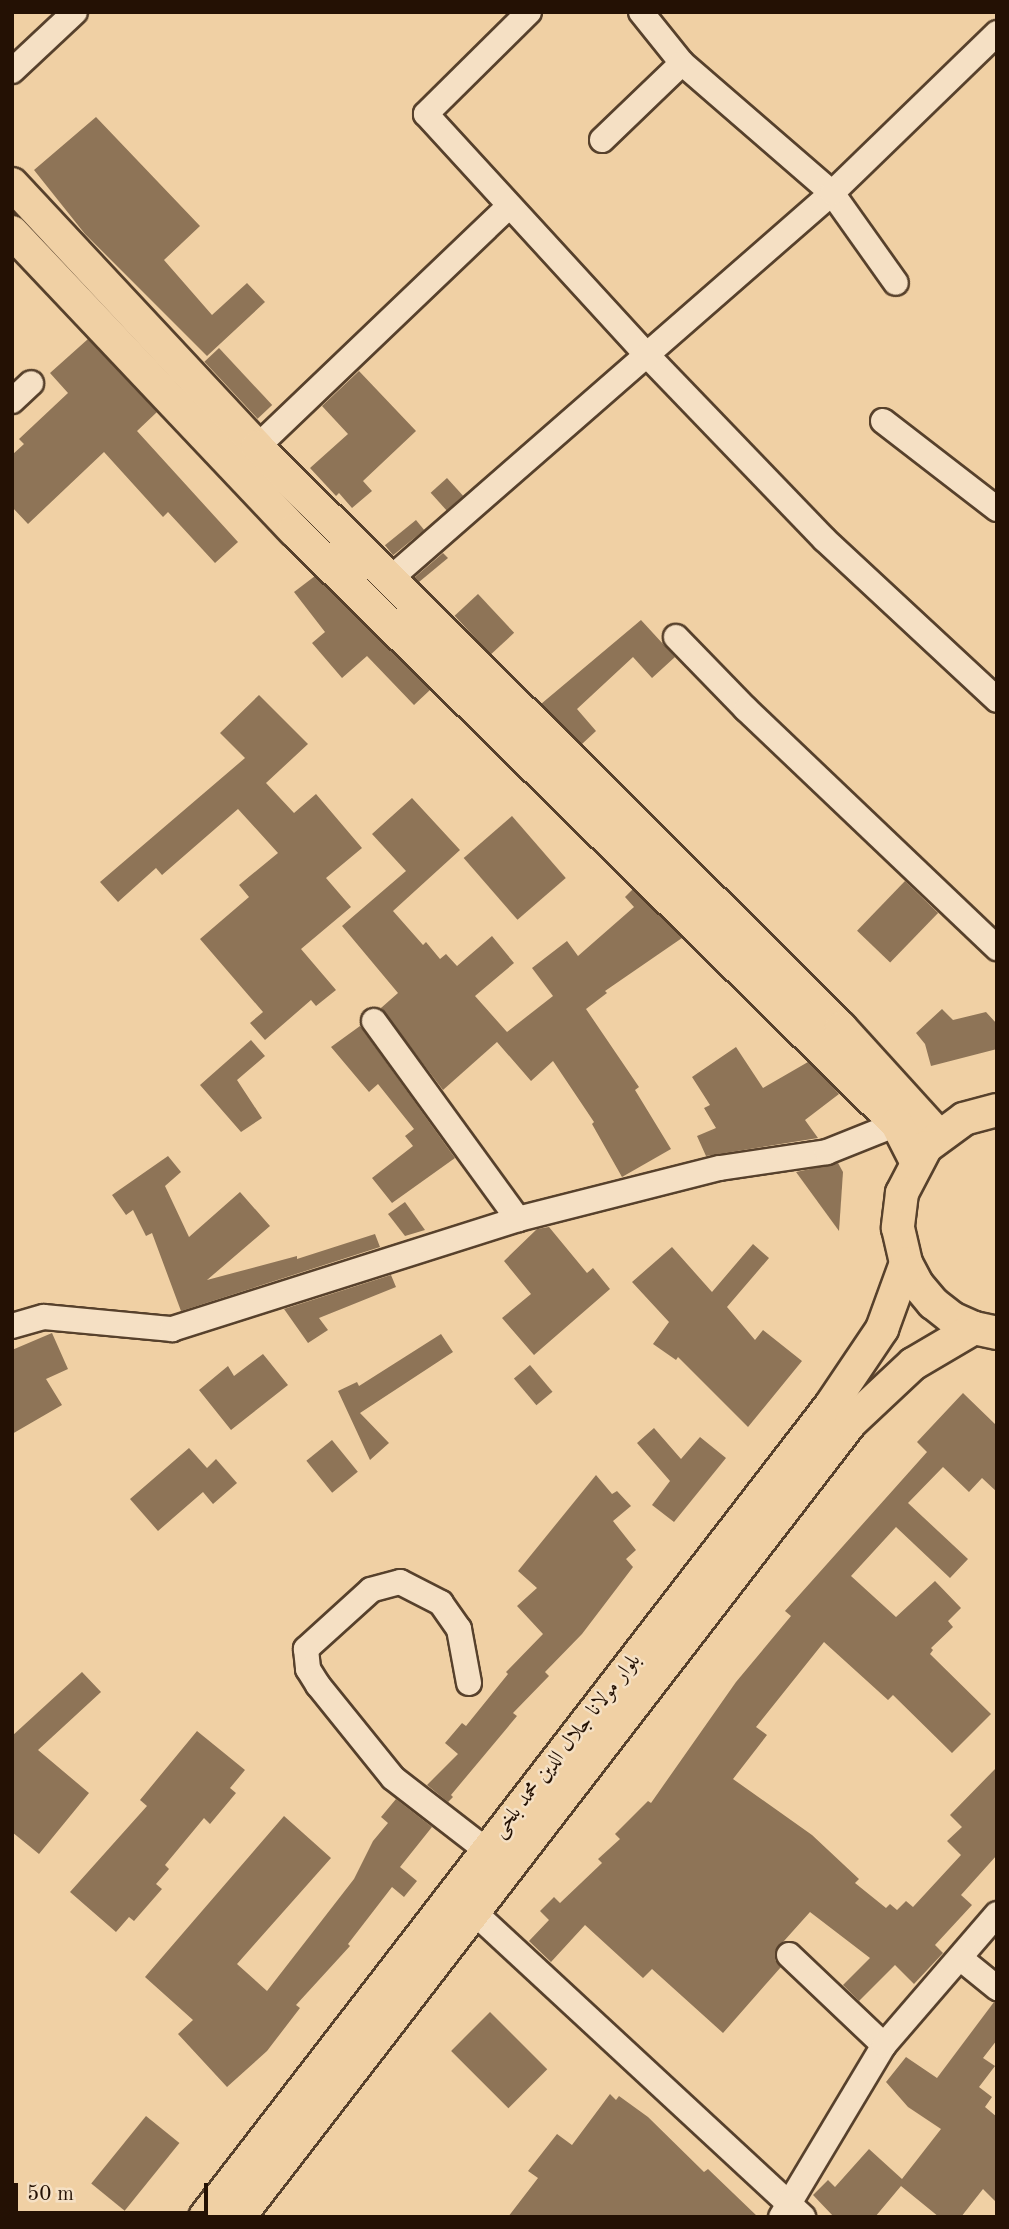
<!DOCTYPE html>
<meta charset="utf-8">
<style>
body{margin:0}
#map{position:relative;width:1009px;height:2229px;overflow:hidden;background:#f0d0a4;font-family:"Old Standard TT",Amiri,serif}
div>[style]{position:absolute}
.building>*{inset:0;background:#8e7457;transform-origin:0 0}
.roads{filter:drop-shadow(2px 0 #57412c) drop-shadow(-2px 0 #57412c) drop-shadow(0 2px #57412c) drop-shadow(0 -2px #57412c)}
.minor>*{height:24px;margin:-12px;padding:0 12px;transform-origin:12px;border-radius:12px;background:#f5e0c4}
.major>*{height:32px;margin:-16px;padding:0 16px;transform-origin:16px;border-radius:16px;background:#f0d0a4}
span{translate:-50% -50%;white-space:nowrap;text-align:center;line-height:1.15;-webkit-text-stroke:5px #f5e0c4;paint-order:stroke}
.street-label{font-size:21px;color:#241104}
.frame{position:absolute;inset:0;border:14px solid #241104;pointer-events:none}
.scale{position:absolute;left:14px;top:2183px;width:194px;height:32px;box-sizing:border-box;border:4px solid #241104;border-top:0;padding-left:9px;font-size:21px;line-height:24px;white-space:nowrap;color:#241104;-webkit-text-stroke:5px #f5e0c4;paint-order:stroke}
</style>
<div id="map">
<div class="building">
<div style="clip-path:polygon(96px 117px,200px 226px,164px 260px,212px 315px,247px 283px,265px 302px,207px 356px,85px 234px,34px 170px)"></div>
<div style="clip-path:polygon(88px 339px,157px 412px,137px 431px,238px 542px,215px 563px,168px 512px,163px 517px,104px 452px,28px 524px,12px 507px,12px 455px,24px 444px,19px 439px,68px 393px,50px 373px)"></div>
<div style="left:219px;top:348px;width:78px;height:20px;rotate:47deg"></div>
<div style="clip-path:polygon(359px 371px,416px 431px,363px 481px,372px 491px,352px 508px,339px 493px,336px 496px,310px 468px,348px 434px,322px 406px)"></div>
<div style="left:447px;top:478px;width:24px;height:22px;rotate:48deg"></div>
<div style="left:416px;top:520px;width:13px;height:40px;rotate:51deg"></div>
<div style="clip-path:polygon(443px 553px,448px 558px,419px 582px,414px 578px)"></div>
<div style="clip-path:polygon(315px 576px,430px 690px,414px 705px,367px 656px,342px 678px,312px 643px,325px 632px,294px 592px)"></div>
<div style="left:478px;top:594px;width:53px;height:32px;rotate:47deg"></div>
<div style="clip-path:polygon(641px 620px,675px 657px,652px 678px,633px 657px,577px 709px,596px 731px,582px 744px,541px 704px)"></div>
<div style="clip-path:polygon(259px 695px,308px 744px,266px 783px,294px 813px,316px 794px,362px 848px,326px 878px,351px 907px,301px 949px,336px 990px,316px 1006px,311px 1000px,265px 1040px,250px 1023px,263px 1012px,200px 939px,249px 897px,239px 885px,278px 853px,238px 809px,162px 875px,156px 868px,118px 902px,100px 882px,245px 758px,220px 733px)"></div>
<div style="clip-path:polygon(412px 798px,460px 850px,393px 911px,423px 945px,426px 942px,440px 959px,446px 954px,457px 966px,492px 936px,514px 963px,475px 996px,507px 1032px,553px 996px,532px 968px,567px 941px,578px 956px,634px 907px,625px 897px,633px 889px,682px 938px,605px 991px,607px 993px,586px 1009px,639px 1087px,635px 1090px,671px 1149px,622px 1177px,592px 1124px,594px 1122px,553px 1061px,531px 1081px,497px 1042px,443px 1090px,381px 1008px,398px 993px,342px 926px,406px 871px,372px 834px)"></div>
<div style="left:512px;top:816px;width:82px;height:64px;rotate:49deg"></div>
<div style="left:905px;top:881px;width:46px;height:69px;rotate:44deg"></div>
<div style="clip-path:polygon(942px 1009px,953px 1020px,986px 1012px,997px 1024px,997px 1049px,931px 1066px,925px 1044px,916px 1033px)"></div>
<div style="clip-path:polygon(360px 1026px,455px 1158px,392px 1203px,372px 1178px,413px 1146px,405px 1136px,414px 1129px,378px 1084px,369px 1092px,331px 1047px)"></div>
<div style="clip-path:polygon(251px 1040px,265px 1056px,237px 1080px,262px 1118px,241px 1132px,200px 1085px)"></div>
<div style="clip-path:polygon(736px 1047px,763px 1088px,808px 1062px,830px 1084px,839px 1094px,805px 1120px,818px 1138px,706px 1156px,697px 1136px,716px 1128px,704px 1108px,710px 1105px,692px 1077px)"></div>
<div style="clip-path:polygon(168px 1156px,181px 1172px,165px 1186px,189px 1237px,240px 1192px,270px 1226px,207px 1280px,297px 1256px,297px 1259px,375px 1234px,380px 1247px,181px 1311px,152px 1233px,146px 1236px,133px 1210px,126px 1215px,112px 1195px)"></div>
<div style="clip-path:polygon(838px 1163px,843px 1172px,839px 1231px,796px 1172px)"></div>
<div style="clip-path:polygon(405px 1202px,425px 1230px,405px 1236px,388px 1214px)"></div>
<div style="clip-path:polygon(549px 1227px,587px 1273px,593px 1268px,610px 1289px,534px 1355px,502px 1318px,531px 1294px,504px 1261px,537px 1229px)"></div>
<div style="clip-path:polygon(753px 1244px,769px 1258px,727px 1307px,755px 1340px,763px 1330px,802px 1361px,748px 1427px,678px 1357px,676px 1360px,653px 1344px,669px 1322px,632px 1282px,672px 1247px,712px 1292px)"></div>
<div style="clip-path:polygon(391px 1275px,396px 1287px,319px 1318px,328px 1330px,308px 1343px,284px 1309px)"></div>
<div style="clip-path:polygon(52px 1333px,68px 1369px,46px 1379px,62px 1405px,12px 1434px,12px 1350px)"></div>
<div style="clip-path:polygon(441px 1334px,453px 1352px,360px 1413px,389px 1443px,370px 1460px,338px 1391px,357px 1382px,359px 1386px)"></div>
<div style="clip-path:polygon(263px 1354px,288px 1385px,231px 1430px,199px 1390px,228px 1366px,234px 1376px)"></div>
<div style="left:530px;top:1365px;width:35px;height:21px;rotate:50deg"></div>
<div style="clip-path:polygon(963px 1393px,997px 1426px,997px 1492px,982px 1478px,969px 1492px,943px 1467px,908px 1503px,968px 1559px,950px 1578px,896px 1527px,851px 1576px,896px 1617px,935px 1581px,961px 1608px,948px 1621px,953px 1627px,931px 1648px,933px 1650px,930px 1654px,991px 1714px,952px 1753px,893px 1695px,888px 1700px,824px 1642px,756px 1727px,767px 1735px,733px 1779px,812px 1835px,859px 1879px,855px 1883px,886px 1908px,890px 1904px,897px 1910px,906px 1901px,913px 1907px,961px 1855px,947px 1841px,962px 1827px,950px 1815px,997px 1767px,997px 1855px,961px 1895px,972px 1905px,935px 1945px,943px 1953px,914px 1984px,895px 1965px,859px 2001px,843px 1985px,870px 1958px,810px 1912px,775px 1951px,775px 1960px,781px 1967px,723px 2033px,652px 1969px,643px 1978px,585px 1925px,551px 1962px,529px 1941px,549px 1920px,540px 1911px,554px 1897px,560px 1903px,602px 1863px,598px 1859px,620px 1839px,615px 1834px,648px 1801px,651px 1803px,736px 1682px,791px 1616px,785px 1611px,927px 1452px,917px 1442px)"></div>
<div style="clip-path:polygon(654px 1428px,681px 1459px,700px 1437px,726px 1458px,674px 1522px,652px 1505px,670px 1481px,637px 1443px)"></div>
<div style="left:332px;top:1440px;width:41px;height:33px;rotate:51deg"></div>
<div style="clip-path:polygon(189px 1448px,207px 1468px,216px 1459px,237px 1483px,213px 1504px,203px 1492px,158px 1531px,130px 1499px)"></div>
<div style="clip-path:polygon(596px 1475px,612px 1494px,617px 1491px,631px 1506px,613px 1521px,636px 1550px,626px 1559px,633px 1567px,582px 1634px,545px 1672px,549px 1676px,513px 1713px,517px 1716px,451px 1795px,453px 1797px,448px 1802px,427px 1785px,458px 1754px,445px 1743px,462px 1723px,466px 1726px,508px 1674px,506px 1672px,543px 1634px,517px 1606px,537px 1588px,518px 1571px)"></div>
<div style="clip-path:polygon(82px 1672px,101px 1692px,38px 1750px,89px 1793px,39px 1854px,12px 1832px,12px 1736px)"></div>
<div style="clip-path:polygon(197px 1731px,245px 1770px,230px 1788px,236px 1793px,210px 1824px,204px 1818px,165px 1865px,169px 1869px,156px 1884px,162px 1889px,134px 1921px,129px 1917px,116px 1932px,70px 1892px,147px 1806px,140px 1800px)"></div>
<div style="clip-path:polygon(396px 1799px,432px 1827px,400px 1867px,417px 1881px,404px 1897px,392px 1887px,348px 1944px,350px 1946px,296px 2005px,300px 2008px,267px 2051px,227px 2087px,178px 2034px,193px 2020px,145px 1977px,284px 1816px,331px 1858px,237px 1964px,267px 1991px,354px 1879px,373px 1841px,388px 1823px,381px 1817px)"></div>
<div style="clip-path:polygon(994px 2002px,997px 2003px,997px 2040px,983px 2058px,995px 2066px,979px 2087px,992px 2097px,985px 2107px,997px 2117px,997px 2203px,983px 2189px,961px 2217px,939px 2217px,901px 2186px,875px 2217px,834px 2217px,813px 2195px,828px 2180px,835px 2187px,869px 2149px,902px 2179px,941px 2129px,908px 2107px,886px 2082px,906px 2057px,937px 2078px)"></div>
<div style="left:490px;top:2012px;width:81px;height:55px;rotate:45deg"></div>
<div style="clip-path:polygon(610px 2094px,616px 2100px,619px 2096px,648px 2117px,704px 2172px,708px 2169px,758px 2217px,508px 2217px,538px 2178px,528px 2171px,557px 2134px,572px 2145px)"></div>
<div style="left:146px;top:2116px;width:43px;height:87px;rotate:39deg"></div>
</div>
<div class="roads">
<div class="minor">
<div style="left:529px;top:12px;width:145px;rotate:135.3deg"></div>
<div style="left:426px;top:114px;width:327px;rotate:47.5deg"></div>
<div style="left:647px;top:355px;width:255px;rotate:46.1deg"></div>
<div style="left:824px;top:539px;width:236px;rotate:42.9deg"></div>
<div style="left:641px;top:12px;width:65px;rotate:51.2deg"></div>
<div style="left:682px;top:63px;width:198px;rotate:40.9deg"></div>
<div style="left:832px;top:193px;width:110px;rotate:54.6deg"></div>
<div style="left:12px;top:71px;width:86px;rotate:-43.1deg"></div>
<div style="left:602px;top:140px;width:111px;rotate:-43.9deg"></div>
<div style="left:12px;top:401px;width:26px;rotate:-43deg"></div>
<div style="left:883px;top:421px;width:144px;rotate:37.7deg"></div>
<div style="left:257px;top:447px;width:347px;rotate:-43.7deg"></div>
<div style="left:390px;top:579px;width:587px;rotate:-41.13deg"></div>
<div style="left:832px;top:193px;width:230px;rotate:-44.1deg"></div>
<div style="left:676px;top:637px;width:100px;rotate:45.8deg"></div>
<div style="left:746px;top:709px;width:347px;rotate:43.6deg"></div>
<div style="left:374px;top:1021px;width:245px;rotate:54deg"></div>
<div style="left:12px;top:1326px;width:33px;rotate:-16deg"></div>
<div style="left:44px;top:1317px;width:129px;rotate:5.4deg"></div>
<div style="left:172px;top:1329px;width:363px;rotate:-17.6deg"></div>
<div style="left:518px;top:1219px;width:208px;rotate:-14.2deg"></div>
<div style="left:720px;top:1168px;width:108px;rotate:-8.5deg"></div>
<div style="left:827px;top:1152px;width:75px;rotate:-21.8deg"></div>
<div style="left:469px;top:1683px;width:55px;rotate:-100.5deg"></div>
<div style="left:459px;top:1629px;width:32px;rotate:-125deg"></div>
<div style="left:441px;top:1603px;width:46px;rotate:-152.9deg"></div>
<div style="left:400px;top:1582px;width:30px;rotate:165deg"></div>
<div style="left:371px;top:1590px;width:88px;rotate:137.8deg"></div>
<div style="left:306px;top:1649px;width:20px;rotate:84deg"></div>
<div style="left:308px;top:1669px;width:19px;rotate:58deg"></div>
<div style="left:318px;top:1685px;width:119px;rotate:51.1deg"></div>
<div style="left:393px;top:1778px;width:118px;rotate:37.7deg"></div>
<div style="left:462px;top:1901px;width:465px;rotate:42.8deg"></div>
<div style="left:789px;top:1955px;width:131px;rotate:43.5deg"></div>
<div style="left:960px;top:1958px;width:48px;rotate:39deg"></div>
<div style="left:781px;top:2217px;width:200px;rotate:-59.1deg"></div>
<div style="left:884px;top:2045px;width:173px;rotate:-49.2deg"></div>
</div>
<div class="major">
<div style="left:12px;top:184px;width:359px;rotate:47deg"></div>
<div style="left:257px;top:447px;width:824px;rotate:44.85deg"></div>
<div style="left:841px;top:1028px;width:144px;rotate:47.8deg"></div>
<div style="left:12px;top:232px;width:410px;rotate:46.6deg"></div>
<div style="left:294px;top:530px;width:846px;rotate:44.57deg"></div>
<div style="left:897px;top:1124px;width:42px;rotate:62.8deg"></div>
<div style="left:997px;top:1110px;width:34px;rotate:165deg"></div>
<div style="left:964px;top:1119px;width:47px;rotate:143.6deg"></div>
<div style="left:926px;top:1147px;width:52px;rotate:117.6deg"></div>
<div style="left:902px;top:1193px;width:35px;rotate:97deg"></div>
<div style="left:898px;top:1228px;width:36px;rotate:77deg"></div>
<div style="left:906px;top:1263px;width:24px;rotate:62deg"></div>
<div style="left:917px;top:1284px;width:25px;rotate:50deg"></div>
<div style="left:933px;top:1303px;width:24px;rotate:38deg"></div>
<div style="left:952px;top:1318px;width:24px;rotate:24deg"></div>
<div style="left:974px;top:1328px;width:24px;rotate:12deg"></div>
<div style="left:205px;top:2217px;width:1025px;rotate:-52.37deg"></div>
<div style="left:831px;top:1405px;width:92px;rotate:-56.1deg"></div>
<div style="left:882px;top:1329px;width:70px;rotate:-70deg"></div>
<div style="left:239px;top:2217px;width:1003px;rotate:-52.41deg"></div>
<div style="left:851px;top:1422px;width:85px;rotate:-43.1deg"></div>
<div style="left:913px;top:1364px;width:71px;rotate:-30.5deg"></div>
</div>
</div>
<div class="street-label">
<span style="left:567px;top:1746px;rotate:-52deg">بلوار مولانا جلال الدین محمد بلخی</span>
</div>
<div class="frame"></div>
<div class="scale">50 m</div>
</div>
